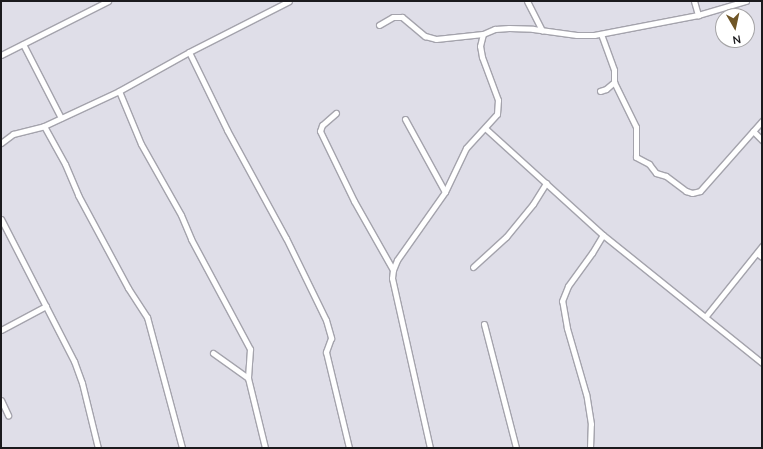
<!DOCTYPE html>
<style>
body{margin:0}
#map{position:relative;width:763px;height:449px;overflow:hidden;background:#dfdee8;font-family:"Nunito Sans",sans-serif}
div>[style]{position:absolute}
.roads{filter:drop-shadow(1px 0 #a4a3ac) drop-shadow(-1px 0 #a4a3ac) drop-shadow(0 1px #a4a3ac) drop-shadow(0 -1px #a4a3ac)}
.street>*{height:5px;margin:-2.5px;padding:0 2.5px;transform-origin:2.5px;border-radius:2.5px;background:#fff}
span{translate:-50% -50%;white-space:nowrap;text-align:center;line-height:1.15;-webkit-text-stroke:4px #fff;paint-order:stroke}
.frame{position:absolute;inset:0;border:2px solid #1b1a1d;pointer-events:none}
.north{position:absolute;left:715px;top:8px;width:40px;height:40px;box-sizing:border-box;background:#fff;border:1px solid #a4a3a5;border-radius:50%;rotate:171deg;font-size:11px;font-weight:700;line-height:16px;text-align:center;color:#1b1a1d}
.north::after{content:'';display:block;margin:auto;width:14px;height:18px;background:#6f5627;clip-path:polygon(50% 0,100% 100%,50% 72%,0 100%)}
</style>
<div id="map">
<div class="roads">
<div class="street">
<div style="left:527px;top:1px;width:33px;rotate:63deg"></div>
<div style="left:694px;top:1px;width:15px;rotate:74deg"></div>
<div style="left:379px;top:25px;width:16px;rotate:-30deg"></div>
<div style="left:393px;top:17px;width:9px"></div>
<div style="left:402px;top:17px;width:30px;rotate:40deg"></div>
<div style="left:425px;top:36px;width:11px;rotate:15deg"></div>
<div style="left:436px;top:39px;width:47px;rotate:-6.1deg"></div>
<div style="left:601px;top:34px;width:38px;rotate:70deg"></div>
<div style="left:614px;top:70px;width:12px;rotate:90deg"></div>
<div style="left:614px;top:82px;width:50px;rotate:63.9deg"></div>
<div style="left:636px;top:127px;width:30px;rotate:90deg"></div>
<div style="left:636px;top:157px;width:15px;rotate:28deg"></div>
<div style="left:649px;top:164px;width:11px;rotate:52deg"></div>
<div style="left:656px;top:173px;width:10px;rotate:17deg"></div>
<div style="left:666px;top:176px;width:25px;rotate:37deg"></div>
<div style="left:686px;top:191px;width:6px;rotate:18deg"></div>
<div style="left:692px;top:193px;width:8px;rotate:-14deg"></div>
<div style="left:700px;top:191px;width:94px;rotate:-48.5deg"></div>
<div style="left:23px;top:44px;width:83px;rotate:62.8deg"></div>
<div style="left:189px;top:52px;width:87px;rotate:64deg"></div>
<div style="left:227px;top:130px;width:123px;rotate:61.4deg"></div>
<div style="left:286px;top:238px;width:91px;rotate:64deg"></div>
<div style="left:326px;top:320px;width:19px;rotate:74deg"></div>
<div style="left:331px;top:338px;width:15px;rotate:110deg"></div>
<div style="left:326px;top:352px;width:99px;rotate:76.5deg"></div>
<div style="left:1px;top:55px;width:120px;rotate:-26.8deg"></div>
<div style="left:119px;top:91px;width:57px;rotate:67.5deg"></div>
<div style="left:141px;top:144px;width:81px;rotate:60.6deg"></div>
<div style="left:181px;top:215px;width:26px;rotate:67deg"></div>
<div style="left:191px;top:239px;width:125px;rotate:61.8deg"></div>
<div style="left:250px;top:349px;width:29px;rotate:94deg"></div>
<div style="left:248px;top:378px;width:72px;rotate:76.3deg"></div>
<div style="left:600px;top:91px;width:6px;rotate:-18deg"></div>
<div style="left:606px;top:89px;width:11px;rotate:-41deg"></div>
<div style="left:336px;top:113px;width:18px;rotate:139deg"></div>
<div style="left:322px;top:125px;width:6px;rotate:108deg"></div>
<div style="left:320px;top:131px;width:78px;rotate:64.1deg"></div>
<div style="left:354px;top:201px;width:79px;rotate:60.5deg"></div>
<div style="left:405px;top:119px;width:83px;rotate:61.3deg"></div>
<div style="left:44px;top:126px;width:43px;rotate:61.1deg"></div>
<div style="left:65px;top:164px;width:34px;rotate:67deg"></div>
<div style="left:78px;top:195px;width:106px;rotate:61.7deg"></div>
<div style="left:128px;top:288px;width:35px;rotate:57deg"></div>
<div style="left:147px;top:317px;width:136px;rotate:75deg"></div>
<div style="left:485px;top:128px;width:159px;rotate:42.2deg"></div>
<div style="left:603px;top:235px;width:204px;rotate:38.8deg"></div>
<div style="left:753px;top:131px;width:13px;rotate:45deg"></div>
<div style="left:1px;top:143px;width:15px;rotate:-37deg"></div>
<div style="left:13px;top:134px;width:32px;rotate:-14deg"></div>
<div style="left:44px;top:126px;width:83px;rotate:-25deg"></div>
<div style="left:119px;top:91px;width:80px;rotate:-29.1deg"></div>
<div style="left:189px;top:52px;width:112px;rotate:-27deg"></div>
<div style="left:1px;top:219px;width:160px;rotate:62.8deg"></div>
<div style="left:74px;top:361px;width:23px;rotate:70deg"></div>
<div style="left:82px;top:383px;width:67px;rotate:76.2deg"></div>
<div style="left:757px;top:253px;width:6px;rotate:39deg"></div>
<div style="left:473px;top:267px;width:45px;rotate:-42.3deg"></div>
<div style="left:506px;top:237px;width:43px;rotate:-50.7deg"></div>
<div style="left:533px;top:204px;width:25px;rotate:-58deg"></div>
<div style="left:706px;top:316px;width:90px;rotate:-51.3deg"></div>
<div style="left:484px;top:324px;width:128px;rotate:75.5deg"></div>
<div style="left:1px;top:330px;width:51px;rotate:-28.1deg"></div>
<div style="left:213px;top:353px;width:43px;rotate:35.5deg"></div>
<div style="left:1px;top:400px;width:17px;rotate:65deg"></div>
<div style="left:430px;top:448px;width:174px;rotate:-102.6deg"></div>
<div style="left:392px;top:278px;width:8px;rotate:-83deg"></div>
<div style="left:393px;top:270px;width:11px;rotate:-68deg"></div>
<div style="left:397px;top:260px;width:83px;rotate:-54.8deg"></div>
<div style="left:445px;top:192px;width:49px;rotate:-64.5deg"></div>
<div style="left:466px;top:148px;width:46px;rotate:-47.6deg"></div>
<div style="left:497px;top:114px;width:14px;rotate:-86deg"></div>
<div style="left:498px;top:100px;width:46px;rotate:-110.4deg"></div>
<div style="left:482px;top:57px;width:11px;rotate:-100deg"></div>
<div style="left:480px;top:46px;width:12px;rotate:-76deg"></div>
<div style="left:483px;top:34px;width:13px;rotate:-23deg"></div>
<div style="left:495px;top:29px;width:14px;rotate:-4deg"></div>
<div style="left:509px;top:28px;width:24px;rotate:2deg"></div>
<div style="left:533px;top:29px;width:44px;rotate:7.8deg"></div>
<div style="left:577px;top:35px;width:17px"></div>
<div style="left:594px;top:35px;width:106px;rotate:-10.9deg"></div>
<div style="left:698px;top:15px;width:50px;rotate:-16.3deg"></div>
<div style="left:590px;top:448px;width:24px;rotate:-88deg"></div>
<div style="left:591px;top:424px;width:30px;rotate:-99deg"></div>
<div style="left:586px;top:394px;width:69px;rotate:-106.1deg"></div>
<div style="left:567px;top:328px;width:27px;rotate:-100deg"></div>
<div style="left:562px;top:301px;width:16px;rotate:-68deg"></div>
<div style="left:568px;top:286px;width:41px;rotate:-54deg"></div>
<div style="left:592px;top:253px;width:21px;rotate:-59deg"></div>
</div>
</div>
<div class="frame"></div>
<div class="north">N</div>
</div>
